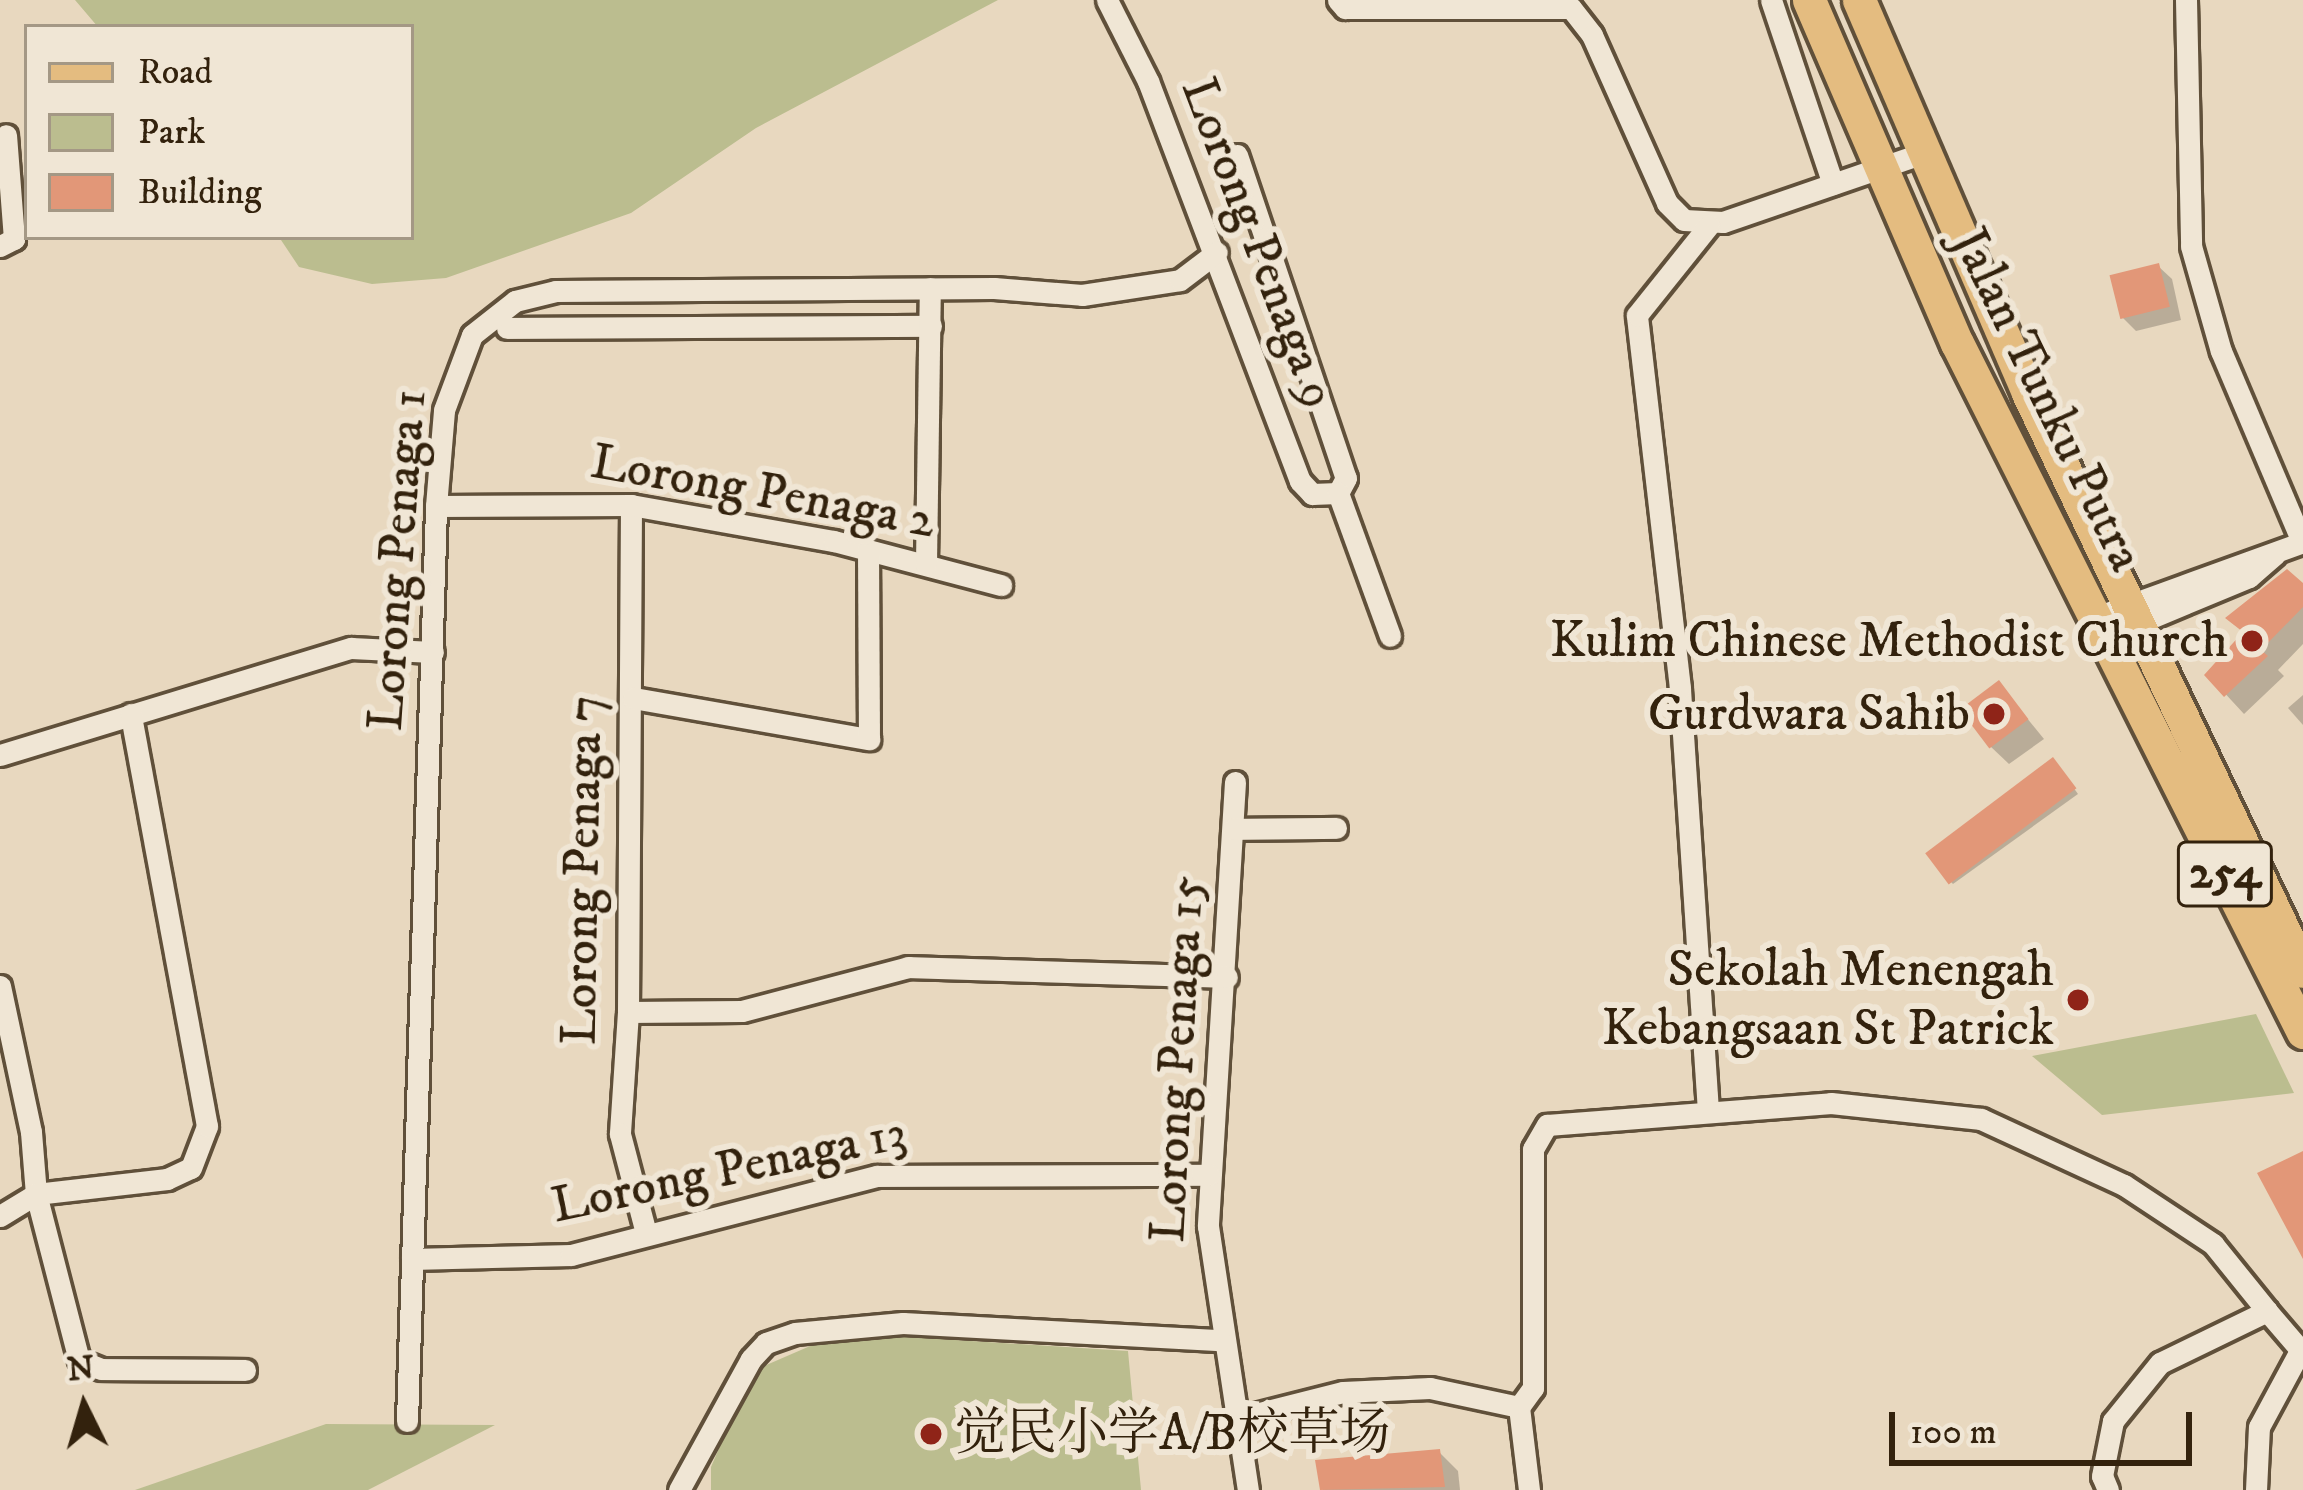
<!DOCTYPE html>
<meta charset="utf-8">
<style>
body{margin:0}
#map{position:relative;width:2303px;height:1490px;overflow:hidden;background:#e8d8bf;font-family:"IM FELL DW Pica","Noto Serif SC",serif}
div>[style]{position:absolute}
.green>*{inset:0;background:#bbbd8f}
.shadow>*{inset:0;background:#0003}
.building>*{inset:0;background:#e29778;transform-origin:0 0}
.roads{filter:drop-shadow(3px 0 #60503a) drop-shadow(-3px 0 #60503a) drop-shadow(0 3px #60503a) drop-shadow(0 -3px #60503a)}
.street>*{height:21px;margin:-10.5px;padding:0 10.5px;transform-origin:10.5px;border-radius:10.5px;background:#f0e6d5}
.primary>*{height:33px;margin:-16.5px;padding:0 16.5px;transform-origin:16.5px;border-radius:16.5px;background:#e4bc80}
.dots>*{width:33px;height:33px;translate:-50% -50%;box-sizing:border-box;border:6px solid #f0e6d5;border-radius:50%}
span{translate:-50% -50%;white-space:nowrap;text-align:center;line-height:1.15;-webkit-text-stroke:12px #f0e6d5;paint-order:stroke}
.shield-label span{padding:3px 9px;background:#f0e6d5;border:3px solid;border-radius:9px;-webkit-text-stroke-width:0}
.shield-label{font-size:48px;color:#33220d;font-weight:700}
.street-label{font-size:51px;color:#33220d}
.poi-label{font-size:51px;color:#33220d}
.right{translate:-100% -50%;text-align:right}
.left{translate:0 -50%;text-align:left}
.legend{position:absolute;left:24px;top:24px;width:390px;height:216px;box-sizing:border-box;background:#f0e6d5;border:3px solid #a49885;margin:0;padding:15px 21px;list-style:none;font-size:36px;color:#33220d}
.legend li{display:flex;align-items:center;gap:24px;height:60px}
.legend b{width:60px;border:3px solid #a49885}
.north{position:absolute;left:24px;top:1346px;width:120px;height:120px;-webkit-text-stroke:9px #f0e6d5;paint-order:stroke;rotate:355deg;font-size:33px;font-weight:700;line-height:48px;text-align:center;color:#33220d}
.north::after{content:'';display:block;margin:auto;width:42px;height:54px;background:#33220d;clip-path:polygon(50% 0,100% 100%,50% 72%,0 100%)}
.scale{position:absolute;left:1889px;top:1412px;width:303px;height:54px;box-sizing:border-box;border:6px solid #33220d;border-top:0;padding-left:15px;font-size:36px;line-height:42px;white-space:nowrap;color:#33220d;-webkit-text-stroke:9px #f0e6d5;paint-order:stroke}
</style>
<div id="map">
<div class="green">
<div style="clip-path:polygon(75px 0,998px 0,756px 128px,631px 213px,446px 278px,372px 284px,299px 267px,279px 237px,411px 237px,411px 27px,98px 27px)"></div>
<div style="clip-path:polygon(2256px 1014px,2294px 1093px,2102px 1115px,2032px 1056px)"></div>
<div style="clip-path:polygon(893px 1336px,1128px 1351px,1141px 1490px,711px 1490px,711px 1467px,739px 1401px,764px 1366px,824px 1340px)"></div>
<div style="clip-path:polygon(326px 1424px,495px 1425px,368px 1490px,135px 1490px)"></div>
</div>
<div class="shadow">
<div style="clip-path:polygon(2158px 266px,2172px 279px,2181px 320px,2136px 331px,2122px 317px)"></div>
<div style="clip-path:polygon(2303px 587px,2303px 644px,2278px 670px,2284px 676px,2244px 714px,2208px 675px)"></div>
<div style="clip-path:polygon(1999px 684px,2044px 739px,2009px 764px,1990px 746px)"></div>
<div style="clip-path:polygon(2303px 695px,2303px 725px,2288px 708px)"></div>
<div style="clip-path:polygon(2057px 765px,2078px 794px,1953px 884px,1949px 880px)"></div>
<div style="clip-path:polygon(1439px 1452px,1458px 1471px,1460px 1490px,1323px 1490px,1318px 1462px)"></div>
</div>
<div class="building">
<div style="left:2159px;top:263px;width:45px;height:51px;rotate:76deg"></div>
<div style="clip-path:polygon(2287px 569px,2303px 583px,2303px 607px,2261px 650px,2268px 656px,2224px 697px,2204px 675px,2243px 632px,2225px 618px)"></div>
<div style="left:1999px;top:680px;width:49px;height:49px;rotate:53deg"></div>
<div style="left:2053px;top:757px;width:39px;height:160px;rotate:53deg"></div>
<div style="clip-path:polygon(2303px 1151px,2303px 1259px,2257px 1173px)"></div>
<div style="clip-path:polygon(1440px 1449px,1445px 1487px,1320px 1490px,1315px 1460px)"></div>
</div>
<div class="roads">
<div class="street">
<div style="left:1107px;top:0;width:91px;rotate:63.2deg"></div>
<div style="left:1148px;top:81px;width:428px;rotate:69.2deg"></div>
<div style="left:1300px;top:481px;width:18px;rotate:47deg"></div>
<div style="left:1312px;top:494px;width:26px;rotate:-2deg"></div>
<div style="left:1338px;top:0;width:11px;rotate:49deg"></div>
<div style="left:1345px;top:8px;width:226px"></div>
<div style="left:1771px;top:0;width:194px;rotate:71.4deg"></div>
<div style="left:2186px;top:0;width:246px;rotate:88.8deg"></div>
<div style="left:2191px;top:246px;width:109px;rotate:74.1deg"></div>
<div style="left:2221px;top:351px;width:207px;rotate:67deg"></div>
<div style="left:1571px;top:8px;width:34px;rotate:52deg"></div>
<div style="left:1592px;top:35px;width:184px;rotate:65.9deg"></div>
<div style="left:1667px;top:203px;width:24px;rotate:45deg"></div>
<div style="left:1684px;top:220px;width:39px;rotate:3deg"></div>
<div style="left:1723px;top:222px;width:208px;rotate:-19deg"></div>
<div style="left:1237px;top:155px;width:341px;rotate:71.4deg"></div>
<div style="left:1346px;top:478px;width:17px;rotate:118deg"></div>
<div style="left:0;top:246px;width:16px;rotate:-27deg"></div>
<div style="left:14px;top:239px;width:104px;rotate:-94.4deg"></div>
<div style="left:507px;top:328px;width:424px;rotate:-0.3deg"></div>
<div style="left:1338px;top:493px;width:152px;rotate:70deg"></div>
<div style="left:631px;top:505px;width:507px;rotate:90.34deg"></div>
<div style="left:628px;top:1012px;width:122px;rotate:93.8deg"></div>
<div style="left:620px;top:1134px;width:102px;rotate:75.3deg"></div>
<div style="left:436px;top:506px;width:195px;rotate:-0.3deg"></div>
<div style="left:631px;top:505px;width:206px;rotate:10.1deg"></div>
<div style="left:834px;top:541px;width:173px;rotate:14.8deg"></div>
<div style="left:926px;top:564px;width:276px;rotate:-89.2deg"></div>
<div style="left:2096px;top:617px;width:220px;rotate:-19.9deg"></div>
<div style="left:2105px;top:637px;width:156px;rotate:-22.6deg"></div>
<div style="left:2249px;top:577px;width:35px;rotate:-41deg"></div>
<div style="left:633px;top:698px;width:240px;rotate:9.9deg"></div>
<div style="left:869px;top:739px;width:189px;rotate:-90.3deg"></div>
<div style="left:0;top:755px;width:367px;rotate:-17deg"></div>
<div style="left:351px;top:648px;width:82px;rotate:2.8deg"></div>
<div style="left:1235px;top:782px;width:445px;rotate:93.5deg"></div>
<div style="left:1208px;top:1226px;width:267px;rotate:81.4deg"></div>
<div style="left:1233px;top:829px;width:103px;rotate:-0.6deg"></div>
<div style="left:0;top:986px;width:149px;rotate:78deg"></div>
<div style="left:31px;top:1132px;width:62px;rotate:85.4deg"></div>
<div style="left:36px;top:1194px;width:171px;rotate:75.5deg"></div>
<div style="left:79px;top:1360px;width:24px;rotate:22deg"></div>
<div style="left:101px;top:1369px;width:144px;rotate:0.4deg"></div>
<div style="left:628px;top:1012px;width:114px;rotate:-0.5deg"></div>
<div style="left:742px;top:1011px;width:172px;rotate:-14.8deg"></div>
<div style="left:908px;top:967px;width:319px;rotate:1.8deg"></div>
<div style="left:1708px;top:1111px;width:424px;rotate:-93.8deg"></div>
<div style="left:1680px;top:688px;width:375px;rotate:-96.6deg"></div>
<div style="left:1637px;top:315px;width:115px;rotate:-51.3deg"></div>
<div style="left:36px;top:1194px;width:132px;rotate:-6.5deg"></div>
<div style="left:167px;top:1179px;width:26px;rotate:-25deg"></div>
<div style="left:191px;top:1168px;width:45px;rotate:-69.1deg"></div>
<div style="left:207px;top:1126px;width:419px;rotate:-100.5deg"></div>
<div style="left:0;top:1216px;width:42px;rotate:-31.4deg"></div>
<div style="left:412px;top:1259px;width:159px;rotate:-1.4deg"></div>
<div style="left:571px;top:1255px;width:316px;rotate:-14.5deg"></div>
<div style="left:877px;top:1176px;width:332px;rotate:-0.2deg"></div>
<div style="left:1519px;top:1407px;width:24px;rotate:-54deg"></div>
<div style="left:1533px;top:1388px;width:239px;rotate:-90deg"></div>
<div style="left:1533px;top:1149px;width:28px;rotate:-60deg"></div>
<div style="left:1547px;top:1125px;width:285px;rotate:-4.4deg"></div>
<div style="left:1831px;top:1103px;width:151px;rotate:6.1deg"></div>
<div style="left:1981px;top:1119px;width:157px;rotate:24.8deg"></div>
<div style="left:2124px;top:1185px;width:107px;rotate:33.5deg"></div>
<div style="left:2213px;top:1244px;width:86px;rotate:51.1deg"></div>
<div style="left:1519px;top:1407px;width:84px;rotate:83.1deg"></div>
<div style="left:1240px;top:1418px;width:106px;rotate:-14.2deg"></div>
<div style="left:1343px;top:1392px;width:87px;rotate:-2.6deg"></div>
<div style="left:1430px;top:1388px;width:91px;rotate:12.1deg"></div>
<div style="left:407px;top:1421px;width:915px;rotate:-88.18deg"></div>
<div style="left:436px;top:506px;width:96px;rotate:-85.2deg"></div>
<div style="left:444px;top:410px;width:80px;rotate:-69.5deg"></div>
<div style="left:472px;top:335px;width:55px;rotate:-38.3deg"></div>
<div style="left:515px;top:301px;width:42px;rotate:-13.7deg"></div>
<div style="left:556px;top:291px;width:438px;rotate:-0.4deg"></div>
<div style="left:994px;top:288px;width:88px;rotate:4.5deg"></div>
<div style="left:1082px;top:295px;width:99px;rotate:-8.7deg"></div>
<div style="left:1180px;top:280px;width:46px;rotate:-37.1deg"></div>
<div style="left:679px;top:1490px;width:149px;rotate:-61.2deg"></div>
<div style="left:751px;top:1359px;width:22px;rotate:-47deg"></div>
<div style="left:766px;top:1343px;width:31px;rotate:-19deg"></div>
<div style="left:795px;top:1333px;width:108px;rotate:-5.3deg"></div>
<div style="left:903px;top:1323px;width:318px;rotate:3.1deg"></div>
<div style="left:2108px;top:1490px;width:15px;rotate:-113deg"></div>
<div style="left:2102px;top:1476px;width:56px;rotate:-78.7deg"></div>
<div style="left:2113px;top:1421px;width:75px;rotate:-51deg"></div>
<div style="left:2160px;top:1363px;width:119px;rotate:-25.9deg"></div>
<div style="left:2267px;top:1311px;width:55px;rotate:49.4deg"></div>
<div style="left:2256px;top:1490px;width:63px;rotate:-87.3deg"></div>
<div style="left:2259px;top:1427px;width:86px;rotate:-61.7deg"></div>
</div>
<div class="primary">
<div style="left:1809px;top:0;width:374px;rotate:66.7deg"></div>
<div style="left:1957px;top:343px;width:771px;rotate:63.34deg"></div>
<div style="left:1859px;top:0;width:428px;rotate:66.7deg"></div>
<div style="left:2028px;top:393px;width:640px;rotate:64.56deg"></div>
</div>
</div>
<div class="dots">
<div style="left:2252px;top:641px;background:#8f2418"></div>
<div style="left:1994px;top:714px;background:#8f2418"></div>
<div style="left:2078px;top:1000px;background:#8f2418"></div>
<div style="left:931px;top:1434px;background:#8f2418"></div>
</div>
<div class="shield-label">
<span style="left:2225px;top:874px">254</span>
</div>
<div class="street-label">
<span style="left:1258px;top:243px;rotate:69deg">Lorong Penaga 9</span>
<span style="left:2047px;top:400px;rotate:64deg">Jalan Tunku Putra</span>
<span style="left:763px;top:492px;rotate:10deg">Lorong Penaga 2</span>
<span style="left:398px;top:560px;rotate:-86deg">Lorong Penaga 1</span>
<span style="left:583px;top:870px;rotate:-89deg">Lorong Penaga 7</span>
<span style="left:1178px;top:1059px;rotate:-87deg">Lorong Penaga 15</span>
<span style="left:729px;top:1170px;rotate:-12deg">Lorong Penaga 13</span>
</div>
<div class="poi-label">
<span class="right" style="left:2228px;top:641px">Kulim Chinese Methodist Church</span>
<span class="right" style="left:1970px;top:714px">Gurdwara Sahib</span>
<span class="right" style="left:2054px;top:1000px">Sekolah Menengah<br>Kebangsaan St Patrick</span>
<span class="left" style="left:955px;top:1434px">觉民小学A/B校草场</span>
</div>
<ul class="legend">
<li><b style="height:15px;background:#e4bc80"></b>Road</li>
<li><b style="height:33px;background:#bbbd8f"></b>Park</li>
<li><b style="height:33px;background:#e29778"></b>Building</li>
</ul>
<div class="north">N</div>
<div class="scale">100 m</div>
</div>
